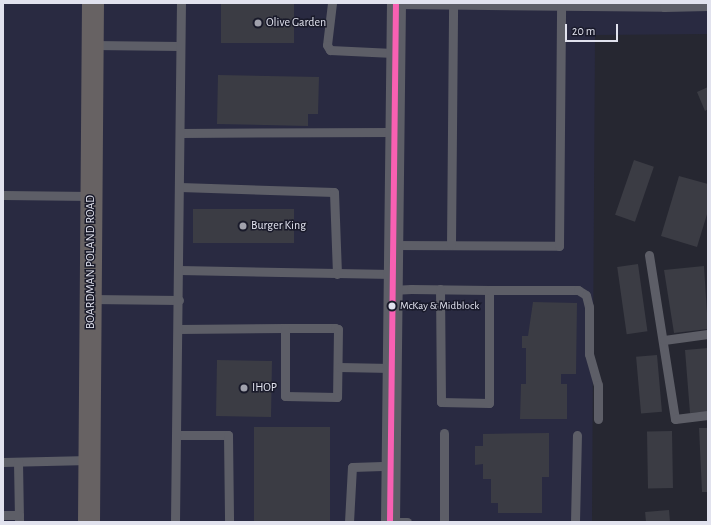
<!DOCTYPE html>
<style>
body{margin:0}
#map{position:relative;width:711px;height:525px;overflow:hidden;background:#262731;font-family:"Alegreya Sans",sans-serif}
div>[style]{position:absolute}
.built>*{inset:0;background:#292a41}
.building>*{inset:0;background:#3b3c44;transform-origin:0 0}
.lane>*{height:9px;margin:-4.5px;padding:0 4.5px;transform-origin:4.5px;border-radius:4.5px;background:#5d5e67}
.street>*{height:19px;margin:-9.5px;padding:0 9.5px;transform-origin:9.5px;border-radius:9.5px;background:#5d5e67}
.primary>*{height:22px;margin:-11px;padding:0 11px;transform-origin:11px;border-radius:11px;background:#676263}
.bus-1>*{height:6px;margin:-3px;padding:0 3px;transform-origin:3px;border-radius:3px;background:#f860b3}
.dots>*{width:11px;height:11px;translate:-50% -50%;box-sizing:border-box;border:2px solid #191a2a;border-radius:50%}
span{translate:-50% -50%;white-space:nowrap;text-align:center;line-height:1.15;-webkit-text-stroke:3px #191a2a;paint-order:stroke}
.bus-label{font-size:11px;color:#e1e2ee}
.left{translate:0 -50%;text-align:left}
.poi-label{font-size:12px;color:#e1e2ee}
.street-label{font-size:12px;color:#e1e2ee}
.frame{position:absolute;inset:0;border:4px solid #e1e2ee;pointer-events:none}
.scale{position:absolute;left:565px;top:24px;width:53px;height:18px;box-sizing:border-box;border:2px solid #e1e2ee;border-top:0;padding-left:5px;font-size:12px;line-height:14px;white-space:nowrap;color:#e1e2ee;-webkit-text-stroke:3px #191a2a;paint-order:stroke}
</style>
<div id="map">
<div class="built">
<div style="clip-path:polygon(3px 3px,708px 3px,708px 34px,595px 35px,592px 522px,3px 522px)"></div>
</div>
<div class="building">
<div style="left:221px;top:3px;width:73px;height:40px"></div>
<div style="clip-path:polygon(218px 75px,319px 77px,318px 114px,308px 114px,308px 126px,217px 124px)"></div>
<div style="clip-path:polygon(708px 87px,708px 109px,705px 111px,697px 92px)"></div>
<div style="left:634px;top:160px;width:21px;height:58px;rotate:19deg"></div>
<div style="clip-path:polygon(679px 176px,708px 184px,708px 211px,697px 247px,661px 236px)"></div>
<div style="left:193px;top:209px;width:101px;height:34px"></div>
<div style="left:638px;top:264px;width:68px;height:21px;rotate:82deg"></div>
<div style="clip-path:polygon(704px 266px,708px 329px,674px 333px,664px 270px)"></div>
<div style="clip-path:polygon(533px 302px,577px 303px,576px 374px,561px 374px,561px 384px,567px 384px,567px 419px,520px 419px,521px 384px,526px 384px,526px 348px,522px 348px,522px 336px,528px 336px)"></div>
<div style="clip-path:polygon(708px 348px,708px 412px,690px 413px,685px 350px)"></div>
<div style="left:657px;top:355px;width:57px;height:21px;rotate:85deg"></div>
<div style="left:217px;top:360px;width:55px;height:56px;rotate:1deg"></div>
<div style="left:254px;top:427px;width:76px;height:95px"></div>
<div style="clip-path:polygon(699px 428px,708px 428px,708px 492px,702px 492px)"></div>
<div style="left:672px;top:431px;width:57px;height:25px;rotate:89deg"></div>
<div style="clip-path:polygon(549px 433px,549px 477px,542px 477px,542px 513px,498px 513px,498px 503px,491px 503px,491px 479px,483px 479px,483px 464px,475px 465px,475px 446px,483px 446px,483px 434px)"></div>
<div style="left:669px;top:510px;width:12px;height:24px;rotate:85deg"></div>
</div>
<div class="lane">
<div style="left:332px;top:3px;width:42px;rotate:96.8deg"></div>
<div style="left:327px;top:45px;width:6px;rotate:59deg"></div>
<div style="left:330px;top:50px;width:63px;rotate:2.7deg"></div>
<div style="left:396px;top:4px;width:268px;rotate:0.6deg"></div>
<div style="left:664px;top:7px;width:4px;rotate:-90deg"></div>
<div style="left:664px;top:7px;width:44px;rotate:-1.3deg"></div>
<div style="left:93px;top:45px;width:87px;rotate:0.7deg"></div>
<div style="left:180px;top:133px;width:213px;rotate:-0.3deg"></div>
<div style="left:180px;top:187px;width:154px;rotate:1.9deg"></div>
<div style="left:334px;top:192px;width:82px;rotate:87.9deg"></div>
<div style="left:3px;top:195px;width:88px;rotate:0.7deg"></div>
<div style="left:392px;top:245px;width:167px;rotate:0.3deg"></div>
<div style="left:559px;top:246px;width:240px;rotate:-89.5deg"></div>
<div style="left:451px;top:245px;width:240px;rotate:-89.5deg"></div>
<div style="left:649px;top:255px;width:166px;rotate:81deg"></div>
<div style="left:675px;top:419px;width:33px;rotate:-7deg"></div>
<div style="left:179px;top:270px;width:213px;rotate:1.1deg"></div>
<div style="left:392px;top:290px;width:19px;rotate:-3deg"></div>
<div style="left:411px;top:289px;width:78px;rotate:0.7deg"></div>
<div style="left:489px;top:290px;width:113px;rotate:90deg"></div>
<div style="left:489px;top:403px;width:48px;rotate:-178.8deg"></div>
<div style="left:441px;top:402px;width:113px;rotate:-90.5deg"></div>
<div style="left:489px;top:290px;width:89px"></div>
<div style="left:578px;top:290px;width:9px;rotate:32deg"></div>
<div style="left:586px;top:295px;width:12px;rotate:76deg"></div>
<div style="left:589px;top:307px;width:47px;rotate:90deg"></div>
<div style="left:589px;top:354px;width:32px;rotate:74deg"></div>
<div style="left:598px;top:385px;width:34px;rotate:90deg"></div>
<div style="left:91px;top:299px;width:88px;rotate:0.7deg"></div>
<div style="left:178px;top:329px;width:107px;rotate:-0.5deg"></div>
<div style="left:285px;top:328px;width:50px"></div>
<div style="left:335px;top:328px;width:3px;rotate:18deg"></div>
<div style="left:338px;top:329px;width:68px;rotate:90.8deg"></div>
<div style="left:337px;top:397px;width:52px;rotate:-178.9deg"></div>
<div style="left:285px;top:396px;width:68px;rotate:-90deg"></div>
<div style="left:664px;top:340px;width:44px;rotate:-7.8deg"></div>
<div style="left:339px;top:367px;width:52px;rotate:1.1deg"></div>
<div style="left:177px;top:435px;width:51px"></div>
<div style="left:228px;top:435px;width:87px;rotate:89.3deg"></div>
<div style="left:3px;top:462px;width:86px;rotate:-1.3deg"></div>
<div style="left:18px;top:462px;width:60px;rotate:89deg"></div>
<div style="left:3px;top:515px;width:16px"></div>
<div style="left:175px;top:522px;width:519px;rotate:-89.34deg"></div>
<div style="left:349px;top:522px;width:55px;rotate:-86.9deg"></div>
<div style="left:352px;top:467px;width:38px;rotate:-2deg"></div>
<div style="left:390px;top:522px;width:17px"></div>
<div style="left:444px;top:522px;width:89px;rotate:-90deg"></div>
<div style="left:575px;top:522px;width:87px;rotate:-88.7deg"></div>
</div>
<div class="street">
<div style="left:390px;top:522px;width:519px;rotate:-89.34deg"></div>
</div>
<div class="primary">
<div style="left:89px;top:522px;width:519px;rotate:-89.56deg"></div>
</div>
<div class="bus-1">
<div style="left:390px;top:522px;width:519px;rotate:-89.34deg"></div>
</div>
<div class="dots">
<div style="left:258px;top:23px;background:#a0a1ac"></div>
<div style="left:243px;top:226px;background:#a0a1ac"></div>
<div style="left:392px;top:306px;background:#e1e2ee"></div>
<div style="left:244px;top:388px;background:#a0a1ac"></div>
</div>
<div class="bus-label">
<span class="left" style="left:400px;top:306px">McKay &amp; Midblock</span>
</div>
<div class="poi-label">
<span class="left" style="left:266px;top:23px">Olive Garden</span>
<span class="left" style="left:251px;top:226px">Burger King</span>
<span class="left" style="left:252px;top:388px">IHOP</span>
</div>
<div class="street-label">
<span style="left:91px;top:262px;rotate:-90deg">BOARDMAN POLAND ROAD</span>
</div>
<div class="frame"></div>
<div class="scale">20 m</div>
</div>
